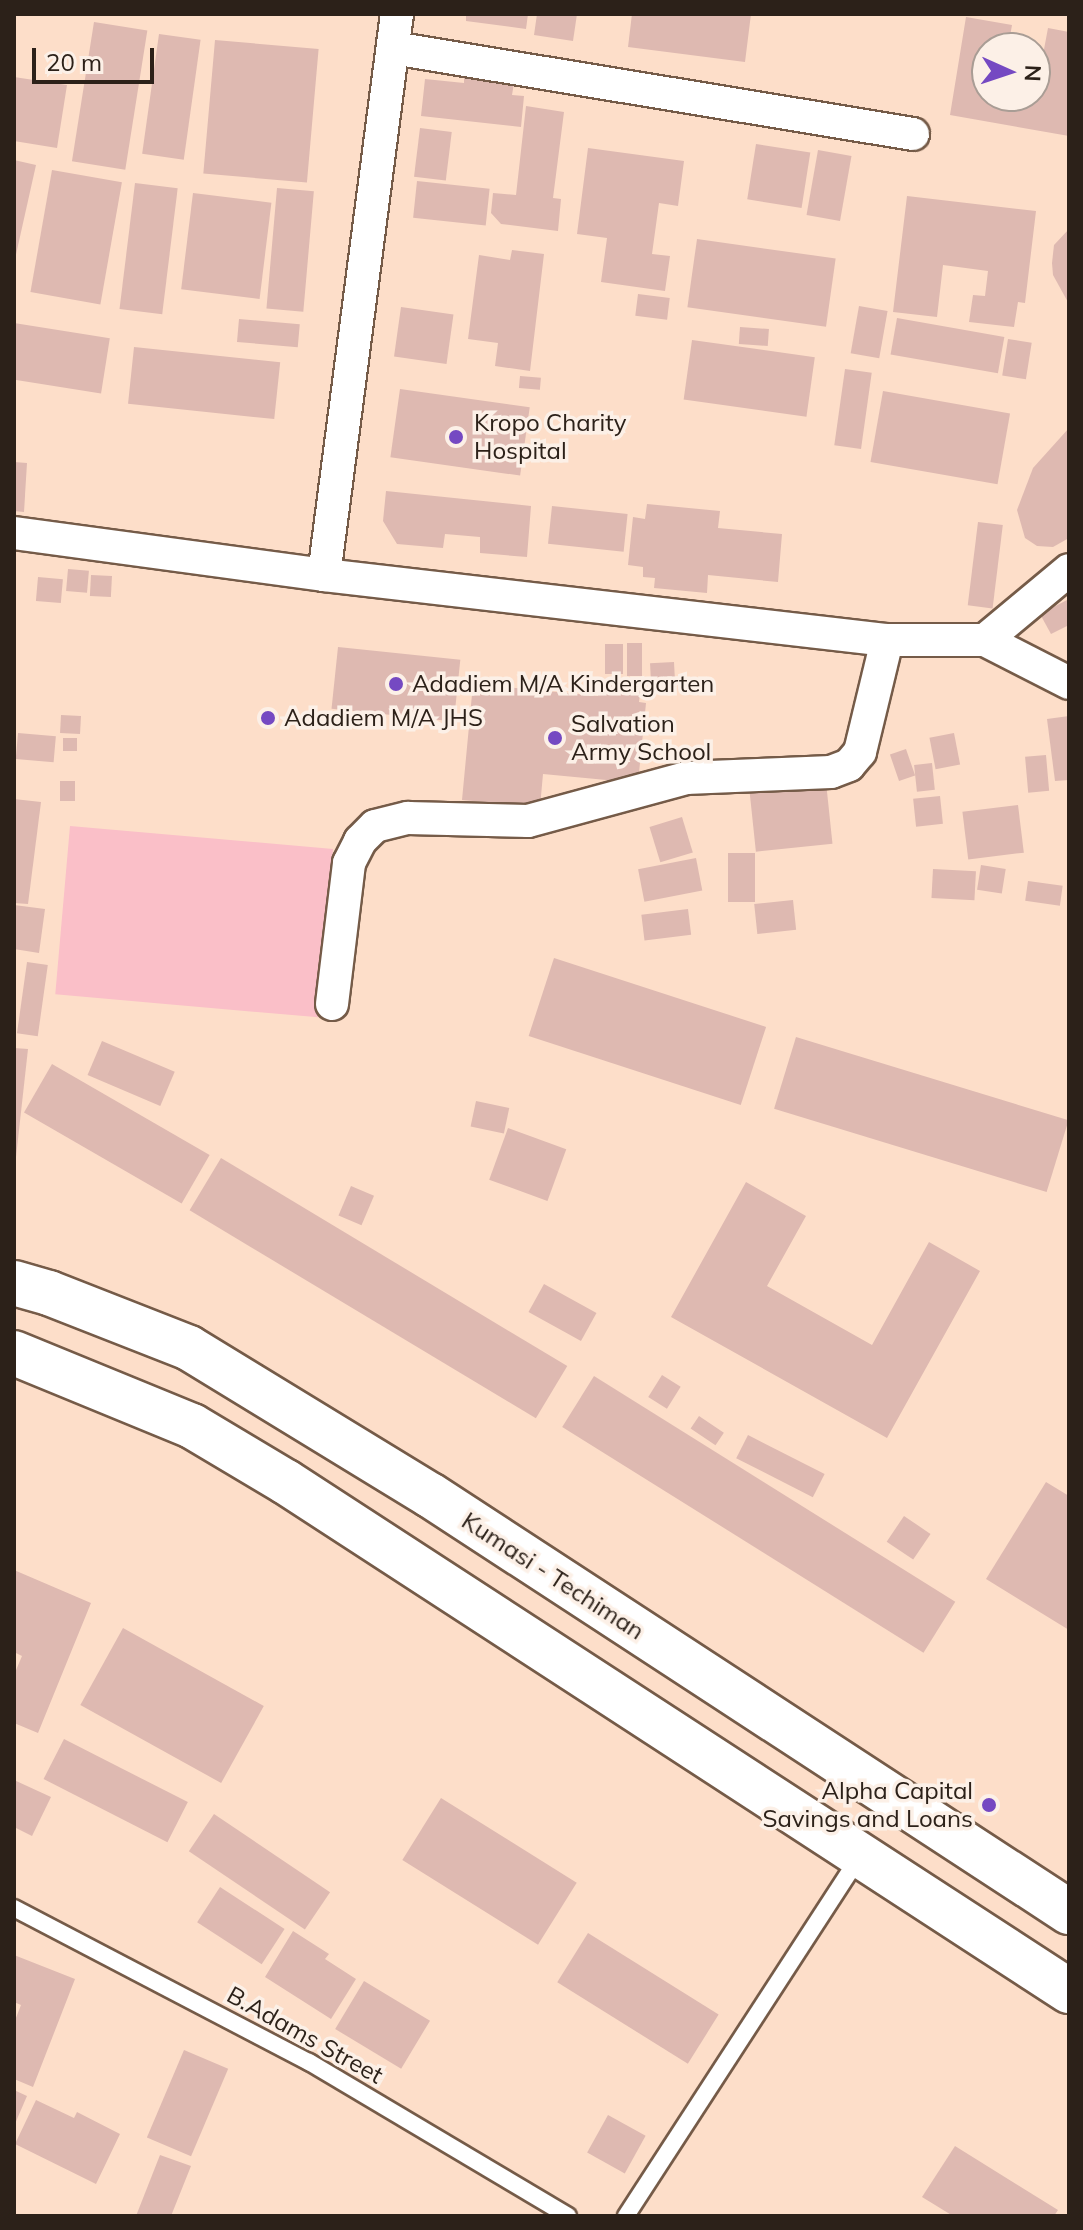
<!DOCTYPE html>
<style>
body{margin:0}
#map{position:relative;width:1083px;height:2230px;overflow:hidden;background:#fddec9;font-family:Mulish,sans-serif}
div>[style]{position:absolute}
.green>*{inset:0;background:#fabfc8;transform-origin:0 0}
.building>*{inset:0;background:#deb9b1;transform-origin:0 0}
.roads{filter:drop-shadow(2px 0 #755b48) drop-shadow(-2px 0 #755b48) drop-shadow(0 2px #755b48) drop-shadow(0 -2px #755b48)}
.lane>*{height:16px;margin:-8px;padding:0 8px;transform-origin:8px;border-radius:8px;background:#fff}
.street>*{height:32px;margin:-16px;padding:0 16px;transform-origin:16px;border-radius:16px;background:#fff}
.highway>*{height:44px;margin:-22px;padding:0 22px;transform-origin:22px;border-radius:22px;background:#fff}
.dots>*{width:22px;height:22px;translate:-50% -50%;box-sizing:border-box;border:4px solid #fcf0e7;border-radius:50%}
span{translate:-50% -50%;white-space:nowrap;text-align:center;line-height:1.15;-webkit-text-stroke:7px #fcf0e7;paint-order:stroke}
.poi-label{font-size:24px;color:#2c2119}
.left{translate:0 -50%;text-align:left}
.right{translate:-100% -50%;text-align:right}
.street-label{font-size:24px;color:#2c2119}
.frame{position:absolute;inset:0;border:16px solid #2c2119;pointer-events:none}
.north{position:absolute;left:971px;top:32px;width:80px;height:80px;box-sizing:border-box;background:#fcf0e7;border:2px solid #a99d95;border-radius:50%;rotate:93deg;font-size:22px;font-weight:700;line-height:32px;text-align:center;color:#2c2119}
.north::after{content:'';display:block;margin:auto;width:28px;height:36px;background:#7549c2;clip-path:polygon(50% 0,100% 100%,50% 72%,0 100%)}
.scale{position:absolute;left:32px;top:48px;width:122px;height:36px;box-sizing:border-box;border:4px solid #2c2119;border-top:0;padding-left:10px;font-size:24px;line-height:28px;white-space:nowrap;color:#2c2119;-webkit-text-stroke:6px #fcf0e7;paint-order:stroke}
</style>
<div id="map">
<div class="green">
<div style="left:70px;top:826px;width:264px;height:169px;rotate:5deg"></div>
</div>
<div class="building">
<div style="clip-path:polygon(466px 14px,528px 14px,526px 29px,466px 21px)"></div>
<div style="clip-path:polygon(537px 14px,577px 14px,573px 41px,534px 35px)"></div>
<div style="clip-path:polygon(632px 14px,751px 14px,745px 62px,628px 47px)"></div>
<div style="clip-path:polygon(966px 17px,1012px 25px,1008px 48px,987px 48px,987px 96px,1035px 96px,1035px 59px,1042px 60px,1048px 28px,1069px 32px,1069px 136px,950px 115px)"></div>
<div style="left:94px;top:22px;width:54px;height:141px;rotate:9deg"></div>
<div style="left:159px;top:34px;width:42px;height:121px;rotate:8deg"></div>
<div style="left:215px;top:40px;width:104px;height:134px;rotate:5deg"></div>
<div style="clip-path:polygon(14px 77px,67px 85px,57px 148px,14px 141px)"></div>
<div style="clip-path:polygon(464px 77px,514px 83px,512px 95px,524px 96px,521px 127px,421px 116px,425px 79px,464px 83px)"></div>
<div style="clip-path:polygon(526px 106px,564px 112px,553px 198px,561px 199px,558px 231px,501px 224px,491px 213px,493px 193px,516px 195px)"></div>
<div style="left:420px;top:128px;width:32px;height:49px;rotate:7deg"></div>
<div style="left:756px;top:144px;width:55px;height:56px;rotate:9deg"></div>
<div style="clip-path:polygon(588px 148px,684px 161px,678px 206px,659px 203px,652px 254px,670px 256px,665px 291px,601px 282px,607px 238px,577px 234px)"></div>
<div style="left:818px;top:150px;width:34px;height:66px;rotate:10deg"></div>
<div style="clip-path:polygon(14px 160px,36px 165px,15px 259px,14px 259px)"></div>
<div style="left:52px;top:170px;width:71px;height:124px;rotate:10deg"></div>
<div style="left:417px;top:181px;width:73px;height:37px;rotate:6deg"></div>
<div style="left:135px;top:183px;width:43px;height:127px;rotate:7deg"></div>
<div style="left:277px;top:188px;width:37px;height:121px;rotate:5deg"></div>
<div style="left:193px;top:193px;width:79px;height:97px;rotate:7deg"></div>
<div style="clip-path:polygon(907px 196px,1036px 211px,1025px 303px,1018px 302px,1014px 327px,969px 322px,973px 295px,985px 296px,988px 271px,943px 265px,937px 317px,893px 312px)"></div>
<div style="clip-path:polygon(1069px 229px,1069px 304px,1053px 275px,1052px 263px,1054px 245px)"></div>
<div style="left:697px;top:239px;width:140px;height:69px;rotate:8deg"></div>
<div style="clip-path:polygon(512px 250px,544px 254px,530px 371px,495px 366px,498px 343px,468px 339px,479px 255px,510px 260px)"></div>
<div style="left:638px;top:294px;width:32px;height:22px;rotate:7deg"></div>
<div style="left:859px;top:306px;width:29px;height:48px;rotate:10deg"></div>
<div style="left:401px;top:307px;width:53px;height:50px;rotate:8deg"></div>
<div style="left:897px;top:318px;width:109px;height:37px;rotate:10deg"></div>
<div style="left:239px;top:319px;width:61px;height:23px;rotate:5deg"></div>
<div style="left:14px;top:323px;width:97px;height:56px;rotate:9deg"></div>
<div style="left:740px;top:327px;width:29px;height:17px;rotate:4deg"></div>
<div style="left:1008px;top:339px;width:24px;height:37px;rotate:9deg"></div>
<div style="left:692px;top:340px;width:124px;height:60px;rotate:8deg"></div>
<div style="left:134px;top:347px;width:147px;height:57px;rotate:6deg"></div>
<div style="left:845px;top:369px;width:27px;height:77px;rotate:8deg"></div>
<div style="left:520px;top:376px;width:21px;height:12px;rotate:5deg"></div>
<div style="left:400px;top:389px;width:131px;height:69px;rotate:8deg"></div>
<div style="left:883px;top:391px;width:129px;height:72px;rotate:10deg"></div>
<div style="clip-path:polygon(1069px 428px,1069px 538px,1053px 547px,1037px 546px,1025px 538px,1017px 510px,1033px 468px)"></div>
<div style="clip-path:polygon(14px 462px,27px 463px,24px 512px,14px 511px)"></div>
<div style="clip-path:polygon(386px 491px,531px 506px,527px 557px,480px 553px,480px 537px,445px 534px,443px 548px,397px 544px,383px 521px)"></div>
<div style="clip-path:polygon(647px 504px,720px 511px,718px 528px,782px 534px,778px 582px,708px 575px,707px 593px,654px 588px,655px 578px,643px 577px,643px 567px,628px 565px,633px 517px,645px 519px)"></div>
<div style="left:552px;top:506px;width:76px;height:38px;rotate:6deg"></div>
<div style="left:978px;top:522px;width:25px;height:84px;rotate:7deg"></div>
<div style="left:68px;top:569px;width:21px;height:22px;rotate:5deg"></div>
<div style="left:91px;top:575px;width:21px;height:21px;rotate:3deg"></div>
<div style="left:38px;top:577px;width:25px;height:24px;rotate:5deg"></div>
<div style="clip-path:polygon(1069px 599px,1069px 625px,1051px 634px,1040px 614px)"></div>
<div style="left:642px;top:643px;width:33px;height:15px;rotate:90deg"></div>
<div style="left:605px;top:644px;width:18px;height:30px"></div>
<div style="left:338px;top:647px;width:123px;height:62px;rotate:6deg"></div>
<div style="left:674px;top:662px;width:18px;height:24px;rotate:87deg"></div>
<div style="clip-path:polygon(599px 683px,641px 687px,639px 702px,646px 703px,638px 783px,543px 774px,540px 807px,462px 800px,473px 684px,598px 696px)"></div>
<div style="left:61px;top:715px;width:20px;height:18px;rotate:3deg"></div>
<div style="clip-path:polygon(1069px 716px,1069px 780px,1055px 781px,1047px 719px)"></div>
<div style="left:18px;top:733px;width:38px;height:26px;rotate:5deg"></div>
<div style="left:954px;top:733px;width:32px;height:25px;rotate:79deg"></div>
<div style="left:63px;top:738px;width:14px;height:13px"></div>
<div style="left:906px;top:749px;width:28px;height:17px;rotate:71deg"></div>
<div style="left:1046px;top:755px;width:36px;height:21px;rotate:85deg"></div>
<div style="left:932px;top:763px;width:27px;height:18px;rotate:84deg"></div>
<div style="left:60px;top:781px;width:15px;height:20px"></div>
<div style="left:826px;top:782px;width:62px;height:77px;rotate:84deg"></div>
<div style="left:940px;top:796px;width:28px;height:27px;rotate:84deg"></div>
<div style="clip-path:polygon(14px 799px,41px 802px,28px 904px,14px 903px)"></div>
<div style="left:1018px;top:805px;width:48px;height:56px;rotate:83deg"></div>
<div style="left:682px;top:817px;width:37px;height:34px;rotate:73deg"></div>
<div style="left:728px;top:853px;width:27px;height:49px"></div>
<div style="left:696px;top:858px;width:33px;height:59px;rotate:79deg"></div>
<div style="left:981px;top:865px;width:25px;height:25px;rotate:9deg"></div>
<div style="left:933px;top:869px;width:43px;height:29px;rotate:3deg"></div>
<div style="left:1028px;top:881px;width:35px;height:20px;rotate:8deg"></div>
<div style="left:793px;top:900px;width:30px;height:39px;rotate:84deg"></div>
<div style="clip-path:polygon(14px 905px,45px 909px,39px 953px,14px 949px)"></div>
<div style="left:688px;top:909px;width:26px;height:47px;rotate:83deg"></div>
<div style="left:554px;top:958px;width:223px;height:82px;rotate:18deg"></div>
<div style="left:27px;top:962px;width:21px;height:72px;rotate:8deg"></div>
<div style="left:796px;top:1037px;width:285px;height:75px;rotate:17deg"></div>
<div style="left:102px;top:1041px;width:79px;height:37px;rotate:23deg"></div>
<div style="clip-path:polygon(14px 1048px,28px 1049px,16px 1157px,14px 1157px)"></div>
<div style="left:52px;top:1064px;width:182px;height:56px;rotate:30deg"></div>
<div style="left:476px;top:1101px;width:34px;height:26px;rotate:12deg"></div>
<div style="left:508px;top:1128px;width:62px;height:55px;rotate:20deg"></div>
<div style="left:221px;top:1158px;width:404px;height:61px;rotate:31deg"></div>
<div style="clip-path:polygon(746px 1182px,806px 1216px,767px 1286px,872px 1345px,929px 1242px,980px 1271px,887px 1438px,671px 1317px)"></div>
<div style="left:351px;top:1186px;width:25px;height:32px;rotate:23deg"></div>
<div style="left:544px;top:1284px;width:60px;height:32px;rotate:29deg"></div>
<div style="left:662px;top:1375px;width:22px;height:26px;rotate:32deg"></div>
<div style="left:594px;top:1376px;width:426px;height:60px;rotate:32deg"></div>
<div style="left:699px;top:1416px;width:30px;height:15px;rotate:34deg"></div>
<div style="left:748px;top:1435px;width:86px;height:26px;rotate:27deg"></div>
<div style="clip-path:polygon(1046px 1482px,1069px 1496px,1069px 1630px,986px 1579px)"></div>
<div style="left:904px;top:1516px;width:32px;height:31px;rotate:34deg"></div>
<div style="clip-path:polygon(14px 1570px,91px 1603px,38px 1733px,14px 1723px,14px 1675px,22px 1656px,14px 1652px)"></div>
<div style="left:123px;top:1628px;width:161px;height:88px;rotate:29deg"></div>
<div style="left:64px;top:1739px;width:139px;height:45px;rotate:27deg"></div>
<div style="clip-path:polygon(14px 1780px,51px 1797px,32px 1836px,14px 1827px)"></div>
<div style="left:441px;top:1798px;width:160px;height:73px;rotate:32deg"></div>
<div style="left:214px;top:1814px;width:140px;height:45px;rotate:34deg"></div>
<div style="left:220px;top:1887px;width:77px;height:42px;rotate:33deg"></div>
<div style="clip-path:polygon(293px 1931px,329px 1954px,325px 1959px,356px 1979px,331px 2019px,265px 1977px)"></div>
<div style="left:588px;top:1933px;width:154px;height:58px;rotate:32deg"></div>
<div style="clip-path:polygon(14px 1955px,75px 1979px,33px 2087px,14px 2079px,14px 2023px,21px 2005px,14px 2002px)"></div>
<div style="left:364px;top:1981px;width:77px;height:56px;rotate:31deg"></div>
<div style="left:184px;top:2050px;width:48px;height:95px;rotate:23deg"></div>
<div style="clip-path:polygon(14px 2090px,27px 2096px,14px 2126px)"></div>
<div style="clip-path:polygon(36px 2100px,74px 2118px,77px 2112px,120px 2134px,96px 2184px,15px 2144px)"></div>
<div style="left:608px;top:2115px;width:43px;height:43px;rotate:29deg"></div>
<div style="clip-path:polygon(955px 2146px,1058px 2210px,1054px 2216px,953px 2216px,922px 2197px)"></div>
<div style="clip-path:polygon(160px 2155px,191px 2166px,171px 2216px,136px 2216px)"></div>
</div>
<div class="roads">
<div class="lane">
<div style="left:14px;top:1908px;width:333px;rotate:27.6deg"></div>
<div style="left:309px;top:2062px;width:301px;rotate:30.7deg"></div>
<div style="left:626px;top:2216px;width:428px;rotate:-57deg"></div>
</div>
<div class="street">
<div style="left:393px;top:48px;width:527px;rotate:9.39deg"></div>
<div style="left:14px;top:533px;width:313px;rotate:7.7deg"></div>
<div style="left:324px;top:575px;width:567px;rotate:6.59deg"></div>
<div style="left:887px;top:640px;width:98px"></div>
<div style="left:985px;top:640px;width:109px;rotate:-39.8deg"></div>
<div style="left:324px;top:575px;width:566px;rotate:-82.59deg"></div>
<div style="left:985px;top:640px;width:94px;rotate:27.1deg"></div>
<div style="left:332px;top:1004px;width:142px;rotate:-83.1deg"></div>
<div style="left:349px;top:863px;width:25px;rotate:-63deg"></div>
<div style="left:360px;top:841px;width:21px;rotate:-45deg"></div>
<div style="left:375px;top:826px;width:34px;rotate:-14deg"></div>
<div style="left:408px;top:818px;width:120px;rotate:1.4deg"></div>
<div style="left:528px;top:821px;width:164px;rotate:-15.2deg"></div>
<div style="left:686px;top:778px;width:145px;rotate:-2.4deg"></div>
<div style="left:831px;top:772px;width:19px;rotate:-21deg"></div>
<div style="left:849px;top:765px;width:17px;rotate:-50deg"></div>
<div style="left:860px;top:752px;width:115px;rotate:-76.4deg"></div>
</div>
<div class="highway">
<div style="left:14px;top:1283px;width:36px;rotate:16deg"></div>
<div style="left:49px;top:1293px;width:150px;rotate:21.4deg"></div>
<div style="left:189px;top:1348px;width:282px;rotate:31.4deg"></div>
<div style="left:430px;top:1495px;width:763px;rotate:33.13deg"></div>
<div style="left:14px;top:1353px;width:192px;rotate:22.3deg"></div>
<div style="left:192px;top:1426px;width:109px;rotate:30.8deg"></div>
<div style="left:286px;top:1482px;width:934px;rotate:33.03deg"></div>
</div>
</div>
<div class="dots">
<div style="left:456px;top:437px;background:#7549c2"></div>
<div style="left:396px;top:684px;background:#7549c2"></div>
<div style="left:268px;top:718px;background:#7549c2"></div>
<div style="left:555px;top:738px;background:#7549c2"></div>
<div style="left:989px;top:1805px;background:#7549c2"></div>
</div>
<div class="poi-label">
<span class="left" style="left:474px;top:437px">Kropo Charity<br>Hospital</span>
<span class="left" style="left:412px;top:684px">Adadiem M/A Kindergarten</span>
<span class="left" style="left:284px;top:718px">Adadiem M/A JHS</span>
<span class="left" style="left:571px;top:738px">Salvation<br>Army School</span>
<span class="right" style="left:973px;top:1805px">Alpha Capital<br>Savings and Loans</span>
</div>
<div class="street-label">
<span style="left:553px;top:1576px;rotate:33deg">Kumasi - Techiman</span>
<span style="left:305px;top:2035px;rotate:29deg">B.Adams Street</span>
</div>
<div class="frame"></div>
<div class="north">N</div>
<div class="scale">20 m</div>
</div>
